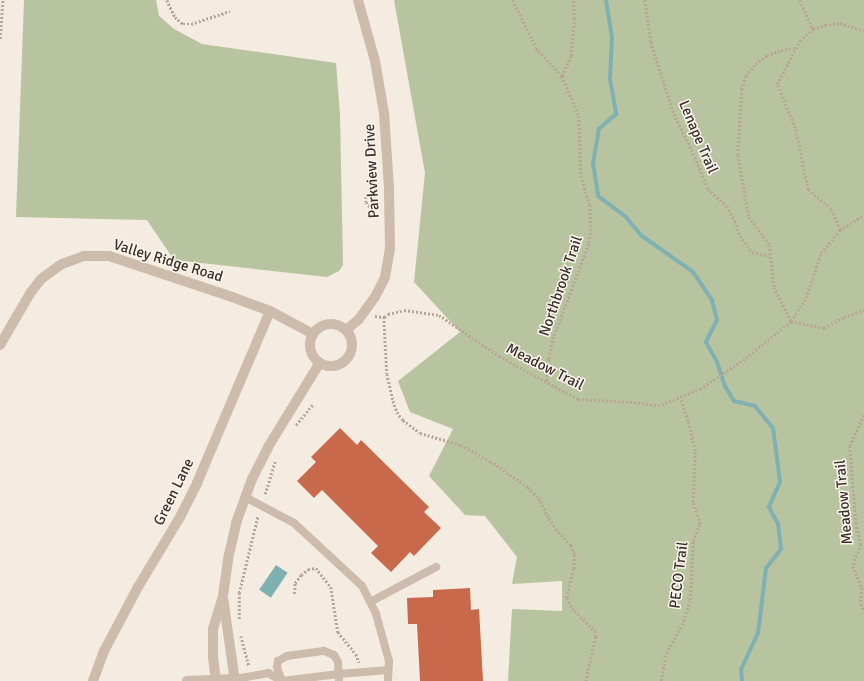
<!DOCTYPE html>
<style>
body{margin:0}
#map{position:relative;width:864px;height:681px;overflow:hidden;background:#f4ebe1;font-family:Signika,sans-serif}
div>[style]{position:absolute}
.green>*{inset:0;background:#b8c4a0}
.water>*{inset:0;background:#7fb0b2;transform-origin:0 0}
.stream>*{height:4px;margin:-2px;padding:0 2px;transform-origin:2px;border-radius:2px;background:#7fb0b2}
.building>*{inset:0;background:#c8694b}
.path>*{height:2.5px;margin-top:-1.25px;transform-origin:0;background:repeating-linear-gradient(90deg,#b9a596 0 2px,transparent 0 4px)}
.service>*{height:8px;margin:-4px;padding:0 4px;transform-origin:4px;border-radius:4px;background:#cdbbac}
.minor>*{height:10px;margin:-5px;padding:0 5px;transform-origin:5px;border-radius:5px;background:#cdbbac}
.minor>.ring{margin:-5px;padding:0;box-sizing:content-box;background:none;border:10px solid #cdbbac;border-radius:50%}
span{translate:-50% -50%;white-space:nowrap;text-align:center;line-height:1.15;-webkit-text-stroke:3px #fbf5ee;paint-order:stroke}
.street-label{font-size:15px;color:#3b302b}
</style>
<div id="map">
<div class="green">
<div style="clip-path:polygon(24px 0,156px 0,159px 16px,174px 29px,202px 44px,336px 63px,340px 114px,343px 265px,339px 271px,327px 277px,174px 260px,147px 220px,16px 217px)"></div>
<div style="clip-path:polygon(394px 0,864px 0,864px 681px,508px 681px,512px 609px,562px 611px,562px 581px,512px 584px,517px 557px,485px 516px,465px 515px,429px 476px,453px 429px,410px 412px,398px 381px,460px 332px,414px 282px,425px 173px)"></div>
</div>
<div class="water">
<div style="left:276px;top:565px;width:14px;height:30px;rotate:34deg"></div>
</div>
<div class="stream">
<div style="left:606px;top:0;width:38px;rotate:81deg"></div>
<div style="left:612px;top:38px;width:41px;rotate:92.8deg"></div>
<div style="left:610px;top:79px;width:36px;rotate:80deg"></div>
<div style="left:616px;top:114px;width:23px;rotate:139deg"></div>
<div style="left:599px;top:129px;width:35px;rotate:100deg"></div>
<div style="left:593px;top:163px;width:33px;rotate:81deg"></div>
<div style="left:598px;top:196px;width:34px;rotate:37deg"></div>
<div style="left:625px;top:216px;width:26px;rotate:50deg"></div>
<div style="left:642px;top:236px;width:62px;rotate:35.2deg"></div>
<div style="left:693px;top:272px;width:34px;rotate:56deg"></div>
<div style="left:712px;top:300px;width:21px;rotate:76deg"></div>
<div style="left:717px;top:320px;width:25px;rotate:117deg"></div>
<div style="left:706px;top:342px;width:23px;rotate:61deg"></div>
<div style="left:717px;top:362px;width:25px;rotate:72deg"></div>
<div style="left:725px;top:386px;width:17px;rotate:59deg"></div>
<div style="left:734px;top:401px;width:22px;rotate:13deg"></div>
<div style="left:755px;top:406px;width:28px;rotate:51deg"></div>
<div style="left:773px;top:428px;width:54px;rotate:82.6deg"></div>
<div style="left:780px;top:482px;width:27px;rotate:114deg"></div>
<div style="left:769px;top:507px;width:19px;rotate:62deg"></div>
<div style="left:778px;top:524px;width:25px;rotate:83deg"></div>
<div style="left:781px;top:549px;width:24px;rotate:128deg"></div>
<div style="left:766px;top:568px;width:65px;rotate:97deg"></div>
<div style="left:758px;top:633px;width:40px;rotate:115deg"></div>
<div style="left:741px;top:669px;width:12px;rotate:85deg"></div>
</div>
<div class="building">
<div style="clip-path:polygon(340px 428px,357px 445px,361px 440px,429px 507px,424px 512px,441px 528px,414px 556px,410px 552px,391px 572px,371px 553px,378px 546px,322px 490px,314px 498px,297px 481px,316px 462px,311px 457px)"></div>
<div style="clip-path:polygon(470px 588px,471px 610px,479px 609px,483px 681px,420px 681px,417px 624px,408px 624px,407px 598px,433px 597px,433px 590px)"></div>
</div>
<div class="path">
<div style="left:167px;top:0;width:19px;rotate:65deg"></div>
<div style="left:175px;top:17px;width:11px;rotate:41deg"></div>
<div style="left:183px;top:24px;width:8px"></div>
<div style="left:191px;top:24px;width:41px;rotate:-18.4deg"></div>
<div style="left:513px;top:0;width:53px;rotate:64.4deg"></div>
<div style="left:536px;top:48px;width:38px;rotate:47deg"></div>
<div style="left:562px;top:76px;width:43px;rotate:67deg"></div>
<div style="left:579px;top:116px;width:60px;rotate:88.1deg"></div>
<div style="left:581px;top:176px;width:30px;rotate:73deg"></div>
<div style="left:590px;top:205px;width:24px;rotate:88deg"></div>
<div style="left:591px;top:229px;width:15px;rotate:98deg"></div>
<div style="left:589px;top:244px;width:99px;rotate:110.6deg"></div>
<div style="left:554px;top:337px;width:23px;rotate:103deg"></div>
<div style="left:549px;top:359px;width:24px;rotate:95deg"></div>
<div style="left:645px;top:0;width:42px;rotate:81.9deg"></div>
<div style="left:651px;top:42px;width:76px;rotate:72.3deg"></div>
<div style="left:674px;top:114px;width:48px;rotate:64deg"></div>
<div style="left:695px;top:157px;width:35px;rotate:68deg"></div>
<div style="left:708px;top:189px;width:25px;rotate:42deg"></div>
<div style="left:727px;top:206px;width:17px;rotate:62deg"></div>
<div style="left:735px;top:221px;width:16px;rotate:72deg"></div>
<div style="left:740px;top:236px;width:20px;rotate:53deg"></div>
<div style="left:752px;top:252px;width:18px;rotate:13deg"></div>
<div style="left:800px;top:0;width:32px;rotate:66deg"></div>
<div style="left:0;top:39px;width:39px;rotate:-86deg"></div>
<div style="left:795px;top:48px;width:15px;rotate:169deg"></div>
<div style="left:780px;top:51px;width:14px;rotate:159deg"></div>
<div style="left:767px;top:56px;width:15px;rotate:143deg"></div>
<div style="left:755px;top:65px;width:14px;rotate:129deg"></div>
<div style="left:746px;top:76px;width:14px;rotate:107deg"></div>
<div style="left:742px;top:89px;width:66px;rotate:93.5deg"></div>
<div style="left:738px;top:155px;width:63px;rotate:79.9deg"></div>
<div style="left:749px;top:217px;width:35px;rotate:53deg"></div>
<div style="left:770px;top:245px;width:42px;rotate:84.6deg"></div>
<div style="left:774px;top:287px;width:38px;rotate:63deg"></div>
<div style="left:791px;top:321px;width:27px;rotate:-57deg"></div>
<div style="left:806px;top:298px;width:47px;rotate:-71.6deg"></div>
<div style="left:821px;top:253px;width:30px;rotate:-50deg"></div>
<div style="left:840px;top:230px;width:28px;rotate:-32deg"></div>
<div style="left:562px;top:76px;width:22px;rotate:-66deg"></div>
<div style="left:571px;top:56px;width:37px;rotate:-85deg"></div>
<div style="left:574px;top:19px;width:19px;rotate:-93deg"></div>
<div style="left:366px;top:197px;width:5px;rotate:90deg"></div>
<div style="left:366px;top:202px;width:18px;rotate:49deg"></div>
<div style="left:840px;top:230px;width:23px;rotate:-113deg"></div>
<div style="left:831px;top:209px;width:30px;rotate:-140deg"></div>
<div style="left:808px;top:190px;width:63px;rotate:-101.8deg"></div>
<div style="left:795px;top:128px;width:48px;rotate:-112.2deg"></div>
<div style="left:777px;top:84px;width:49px;rotate:-61.9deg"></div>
<div style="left:800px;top:41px;width:18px;rotate:-43deg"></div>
<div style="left:813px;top:29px;width:13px;rotate:-18deg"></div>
<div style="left:825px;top:25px;width:15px;rotate:-8deg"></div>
<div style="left:840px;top:23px;width:25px;rotate:18deg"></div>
<div style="left:375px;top:316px;width:9px;rotate:6deg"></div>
<div style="left:384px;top:317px;width:5px;rotate:-37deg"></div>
<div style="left:388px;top:314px;width:16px;rotate:-14deg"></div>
<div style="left:404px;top:310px;width:35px;rotate:8deg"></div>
<div style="left:439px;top:315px;width:73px;rotate:34.3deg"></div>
<div style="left:499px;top:356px;width:90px;rotate:28.6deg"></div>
<div style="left:578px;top:399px;width:56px;rotate:3.1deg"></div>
<div style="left:634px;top:402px;width:24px;rotate:9deg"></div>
<div style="left:658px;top:406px;width:45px;rotate:-22deg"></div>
<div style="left:700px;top:389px;width:55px;rotate:-34deg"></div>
<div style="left:746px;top:358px;width:58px;rotate:-39.4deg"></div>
<div style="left:791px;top:321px;width:34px;rotate:12deg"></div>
<div style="left:824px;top:328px;width:23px;rotate:-29deg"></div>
<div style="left:844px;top:317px;width:21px;rotate:-19deg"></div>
<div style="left:384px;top:317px;width:57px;rotate:87deg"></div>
<div style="left:387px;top:374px;width:28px;rotate:77deg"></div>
<div style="left:393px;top:401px;width:12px;rotate:70deg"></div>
<div style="left:397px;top:412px;width:10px;rotate:53deg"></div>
<div style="left:403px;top:420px;width:21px;rotate:37deg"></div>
<div style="left:420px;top:433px;width:43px;rotate:16.3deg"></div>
<div style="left:461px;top:445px;width:33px;rotate:29deg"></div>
<div style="left:490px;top:461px;width:46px;rotate:34.4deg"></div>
<div style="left:528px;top:487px;width:19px;rotate:47deg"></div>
<div style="left:541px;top:501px;width:15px;rotate:67deg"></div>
<div style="left:547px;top:515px;width:17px;rotate:57deg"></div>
<div style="left:556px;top:529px;width:22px;rotate:47deg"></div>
<div style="left:571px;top:545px;width:11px;rotate:68deg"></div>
<div style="left:575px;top:555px;width:14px;rotate:94deg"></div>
<div style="left:574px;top:569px;width:30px;rotate:104deg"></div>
<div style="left:567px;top:598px;width:11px;rotate:63deg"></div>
<div style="left:572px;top:608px;width:33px;rotate:45deg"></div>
<div style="left:595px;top:631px;width:6px;rotate:81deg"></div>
<div style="left:596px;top:637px;width:45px;rotate:102.8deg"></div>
<div style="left:864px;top:415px;width:34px;rotate:114deg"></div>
<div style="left:850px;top:446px;width:77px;rotate:85.5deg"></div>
<div style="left:856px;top:523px;width:22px;rotate:77deg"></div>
<div style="left:861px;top:544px;width:23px;rotate:110deg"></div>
<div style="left:853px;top:566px;width:24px;rotate:68deg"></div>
<div style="left:862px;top:588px;width:16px;rotate:94deg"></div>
<div style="left:861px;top:604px;width:9px;rotate:69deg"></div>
<div style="left:296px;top:425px;width:26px;rotate:-51deg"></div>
<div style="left:265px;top:494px;width:34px;rotate:-73deg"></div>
<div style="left:294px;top:594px;width:11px;rotate:-85deg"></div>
<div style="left:295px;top:583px;width:10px;rotate:-53deg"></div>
<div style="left:301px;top:575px;width:9px;rotate:-41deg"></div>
<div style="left:308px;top:569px;width:8px;rotate:-7deg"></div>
<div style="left:316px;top:568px;width:24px;rotate:52deg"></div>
<div style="left:331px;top:587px;width:46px;rotate:81.2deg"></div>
<div style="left:338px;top:632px;width:28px;rotate:51deg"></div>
<div style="left:356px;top:654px;width:9px;rotate:69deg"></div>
<div style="left:239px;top:619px;width:26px;rotate:-90deg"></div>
<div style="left:239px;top:593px;width:80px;rotate:-76.3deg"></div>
<div style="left:241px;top:636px;width:31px;rotate:75deg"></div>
<div style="left:661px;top:681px;width:28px;rotate:-80deg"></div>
<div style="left:666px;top:653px;width:32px;rotate:-60deg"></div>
<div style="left:682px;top:625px;width:26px;rotate:-72deg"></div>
<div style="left:690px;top:600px;width:59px;rotate:-87.1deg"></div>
<div style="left:693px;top:541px;width:18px;rotate:-68deg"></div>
<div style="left:700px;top:524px;width:23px;rotate:-108deg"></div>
<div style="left:693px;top:502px;width:51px;rotate:-87.8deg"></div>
<div style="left:695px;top:451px;width:31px;rotate:-103deg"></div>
<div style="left:688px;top:421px;width:24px;rotate:-109deg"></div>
</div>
<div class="service">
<div style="left:245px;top:497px;width:55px;rotate:28deg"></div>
<div style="left:294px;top:523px;width:93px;rotate:42.8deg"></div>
<div style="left:362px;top:586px;width:31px;rotate:63deg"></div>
<div style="left:376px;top:614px;width:49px;rotate:74.5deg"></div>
<div style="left:389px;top:661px;width:20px;rotate:93deg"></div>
<div style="left:370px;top:602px;width:75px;rotate:-27.9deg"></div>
<div style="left:235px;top:679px;width:34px;rotate:-10deg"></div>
<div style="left:268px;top:673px;width:16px;rotate:30deg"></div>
<div style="left:282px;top:681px;width:57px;rotate:-7deg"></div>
<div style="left:339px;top:674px;width:49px;rotate:-4.7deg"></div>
<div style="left:282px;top:681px;width:15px;rotate:-110deg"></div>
<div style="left:277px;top:667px;width:6px;rotate:-81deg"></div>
<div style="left:278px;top:661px;width:10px;rotate:-29deg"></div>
<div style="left:287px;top:656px;width:37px;rotate:-8deg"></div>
<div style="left:324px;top:651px;width:11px;rotate:22deg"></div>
<div style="left:334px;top:655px;width:8px;rotate:60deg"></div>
<div style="left:338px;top:662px;width:19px;rotate:87deg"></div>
</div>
<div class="minor">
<div class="ring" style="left:310px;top:324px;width:32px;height:32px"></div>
<div style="left:346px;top:330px;width:17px;rotate:-40deg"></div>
<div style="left:359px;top:319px;width:27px;rotate:-54deg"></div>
<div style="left:375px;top:297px;width:22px;rotate:-63deg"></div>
<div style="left:385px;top:277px;width:29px;rotate:-80deg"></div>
<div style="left:390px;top:248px;width:60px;rotate:-91deg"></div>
<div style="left:389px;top:188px;width:75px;rotate:-93.8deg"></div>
<div style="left:384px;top:113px;width:53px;rotate:-99.8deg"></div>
<div style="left:375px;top:61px;width:63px;rotate:-105.6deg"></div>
<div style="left:0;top:345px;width:61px;rotate:-59.7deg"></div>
<div style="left:31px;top:292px;width:16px;rotate:-52deg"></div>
<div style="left:41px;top:279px;width:26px;rotate:-36deg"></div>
<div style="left:62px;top:264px;width:23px;rotate:-20deg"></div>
<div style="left:84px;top:256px;width:25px"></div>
<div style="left:109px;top:256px;width:130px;rotate:18.4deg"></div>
<div style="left:232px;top:297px;width:40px;rotate:20.2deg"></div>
<div style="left:270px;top:311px;width:49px;rotate:28.1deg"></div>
<div style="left:223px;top:598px;width:84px;rotate:81.8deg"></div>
<div style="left:93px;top:681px;width:32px;rotate:-70deg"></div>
<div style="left:104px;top:651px;width:72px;rotate:-62deg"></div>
<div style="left:138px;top:587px;width:82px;rotate:-59deg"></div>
<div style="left:180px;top:517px;width:38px;rotate:-63deg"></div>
<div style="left:197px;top:483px;width:187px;rotate:-67deg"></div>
<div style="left:187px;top:681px;width:48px;rotate:-2.4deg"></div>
<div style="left:216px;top:681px;width:24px;rotate:-97deg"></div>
<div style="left:213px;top:657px;width:28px;rotate:-90deg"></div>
<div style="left:213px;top:629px;width:34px;rotate:-73deg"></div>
<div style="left:223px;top:596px;width:37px;rotate:-82deg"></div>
<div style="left:228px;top:559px;width:37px;rotate:-77deg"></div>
<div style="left:236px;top:523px;width:47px;rotate:-70deg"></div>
<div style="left:252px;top:479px;width:36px;rotate:-63deg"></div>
<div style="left:268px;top:447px;width:97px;rotate:-58.4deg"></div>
</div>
<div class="street-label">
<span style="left:698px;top:137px;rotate:67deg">Lenape Trail</span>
<span style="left:372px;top:171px;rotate:-93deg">Parkview Drive</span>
<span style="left:168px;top:261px;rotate:17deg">Valley Ridge Road</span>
<span style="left:561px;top:286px;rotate:-71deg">Northbrook Trail</span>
<span style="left:545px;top:367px;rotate:27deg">Meadow Trail</span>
<span style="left:174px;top:492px;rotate:-64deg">Green Lane</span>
<span style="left:844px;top:502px;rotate:-95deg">Meadow Trail</span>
<span style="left:679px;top:575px;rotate:-83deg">PECO Trail</span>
</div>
</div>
